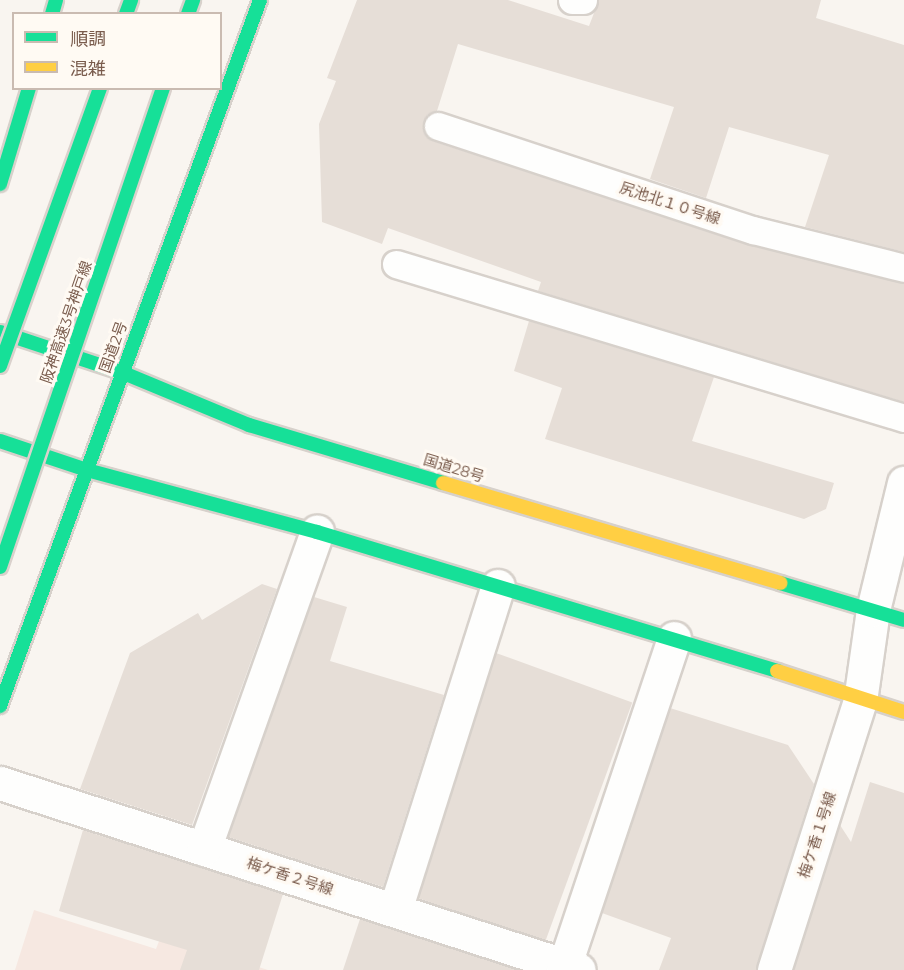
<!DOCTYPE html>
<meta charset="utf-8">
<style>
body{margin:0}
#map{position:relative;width:904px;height:970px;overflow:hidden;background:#f9f5f0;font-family:Montserrat,"Noto Sans JP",sans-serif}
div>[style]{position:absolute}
.commercial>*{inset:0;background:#f6e8e1}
.building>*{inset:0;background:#e6ded7;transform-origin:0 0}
.roads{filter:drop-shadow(2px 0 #d7d1cb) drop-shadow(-2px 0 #d7d1cb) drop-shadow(0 2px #d7d1cb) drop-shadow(0 -2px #d7d1cb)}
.lane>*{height:27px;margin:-13.5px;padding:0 13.5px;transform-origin:13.5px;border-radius:13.5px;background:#fefefd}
.street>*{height:33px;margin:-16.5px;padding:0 16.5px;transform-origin:16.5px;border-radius:16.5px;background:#fefefd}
.fast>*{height:14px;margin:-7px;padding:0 7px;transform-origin:7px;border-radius:7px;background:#16e098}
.slow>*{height:14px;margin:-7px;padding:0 7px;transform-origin:7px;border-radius:7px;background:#ffcf43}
.bridges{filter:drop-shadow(2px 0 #dad1cc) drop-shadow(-2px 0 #dad1cc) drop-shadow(0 2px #dad1cc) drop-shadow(0 -2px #dad1cc)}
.fast-bridge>*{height:14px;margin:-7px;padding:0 7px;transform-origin:7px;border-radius:7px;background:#16e098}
span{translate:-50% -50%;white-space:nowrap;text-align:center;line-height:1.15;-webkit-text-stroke:6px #fffaf3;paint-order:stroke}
.street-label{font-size:15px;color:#7a5c4d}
.legend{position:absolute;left:12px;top:12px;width:210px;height:78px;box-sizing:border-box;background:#fffaf3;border:2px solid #cabbb1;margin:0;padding:8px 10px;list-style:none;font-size:18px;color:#7a5c4d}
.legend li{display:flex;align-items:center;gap:12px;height:30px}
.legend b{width:30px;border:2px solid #cabbb1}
</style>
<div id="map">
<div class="commercial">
<div style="clip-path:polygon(34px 910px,156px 949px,161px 936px,268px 970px,15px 970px)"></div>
</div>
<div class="building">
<div style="clip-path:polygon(357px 0,508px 0,589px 26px,599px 0,821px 0,816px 18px,904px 45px,904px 252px,805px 227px,829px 155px,729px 127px,706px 198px,650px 179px,674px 107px,458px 44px,437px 111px,427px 115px,423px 129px,433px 141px,748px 245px,904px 283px,904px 402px,538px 291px,541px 282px,388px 228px,382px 244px,322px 222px,319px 124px,336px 81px,327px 78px)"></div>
<div style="clip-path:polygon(529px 321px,714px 377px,692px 441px,834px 483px,826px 509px,804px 519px,545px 439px,562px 388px,514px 371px)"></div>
<div style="clip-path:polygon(262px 584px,277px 589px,192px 825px,80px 789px,130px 653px,198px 613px,202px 620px)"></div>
<div style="clip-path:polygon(314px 597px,347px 607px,330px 661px,444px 695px,383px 887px,228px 837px)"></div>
<div style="left:496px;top:653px;width:145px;height:257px;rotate:20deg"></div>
<div style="clip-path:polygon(670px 708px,788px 745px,814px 784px,756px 970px,659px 970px,671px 938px,602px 913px)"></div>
<div style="clip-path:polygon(870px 782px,904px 793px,904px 970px,794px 970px,840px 825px,851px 842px)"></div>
<div style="clip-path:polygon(83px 830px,283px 894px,259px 970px,180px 970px,187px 950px,59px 911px)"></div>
<div style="clip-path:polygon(360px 919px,518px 970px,343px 970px)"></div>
</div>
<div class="roads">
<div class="lane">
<div style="left:572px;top:0;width:11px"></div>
<div style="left:438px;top:126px;width:332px;rotate:18.3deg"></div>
<div style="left:753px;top:230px;width:156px;rotate:14.1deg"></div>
<div style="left:396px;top:264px;width:531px;rotate:16.86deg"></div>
</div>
<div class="street">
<div style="left:0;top:783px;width:608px;rotate:17.9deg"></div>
<div style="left:204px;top:849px;width:337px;rotate:-70.4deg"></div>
<div style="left:395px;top:910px;width:340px;rotate:-72.4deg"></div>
<div style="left:563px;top:970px;width:350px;rotate:-71.5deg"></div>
<div style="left:774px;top:970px;width:282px;rotate:-72.3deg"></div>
<div style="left:860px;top:701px;width:92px;rotate:-81.9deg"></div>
<div style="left:873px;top:610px;width:131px;rotate:-76.3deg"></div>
</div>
<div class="fast">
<div style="left:52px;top:14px;width:15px;rotate:-74deg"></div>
<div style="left:126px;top:14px;width:15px;rotate:-70deg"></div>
<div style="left:188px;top:14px;width:15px;rotate:-70deg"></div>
<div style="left:0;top:184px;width:100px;rotate:-73.2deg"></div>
<div style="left:0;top:332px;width:127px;rotate:18.3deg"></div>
<div style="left:121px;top:372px;width:139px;rotate:22.5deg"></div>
<div style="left:249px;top:425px;width:202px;rotate:16.6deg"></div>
<div style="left:0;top:441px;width:92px;rotate:18.4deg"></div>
<div style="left:87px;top:470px;width:238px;rotate:15.1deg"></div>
<div style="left:317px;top:532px;width:481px;rotate:16.8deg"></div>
<div style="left:780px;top:583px;width:129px;rotate:16.6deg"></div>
<div style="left:0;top:706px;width:752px;rotate:-69.78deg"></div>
</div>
<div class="slow">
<div style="left:443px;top:483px;width:352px;rotate:16.5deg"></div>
<div style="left:777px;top:671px;width:133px;rotate:17.9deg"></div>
</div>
</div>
<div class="bridges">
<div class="fast-bridge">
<div style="left:0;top:366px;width:295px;rotate:-70.2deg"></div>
<div style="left:0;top:567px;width:506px;rotate:-71.21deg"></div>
</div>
</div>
<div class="street-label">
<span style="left:670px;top:203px;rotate:18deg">尻池北１０号線</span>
<span style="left:66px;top:322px;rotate:-71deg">阪神高速3号神戸線</span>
<span style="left:113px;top:347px;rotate:-70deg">国道2号</span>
<span style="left:454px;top:468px;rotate:17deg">国道28号</span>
<span style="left:817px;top:835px;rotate:-72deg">梅ケ香１号線</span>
<span style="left:290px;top:876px;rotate:18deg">梅ケ香２号線</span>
</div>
<ul class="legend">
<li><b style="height:8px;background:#16e098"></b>順調</li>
<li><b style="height:8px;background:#ffcf43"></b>混雑</li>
</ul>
</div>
